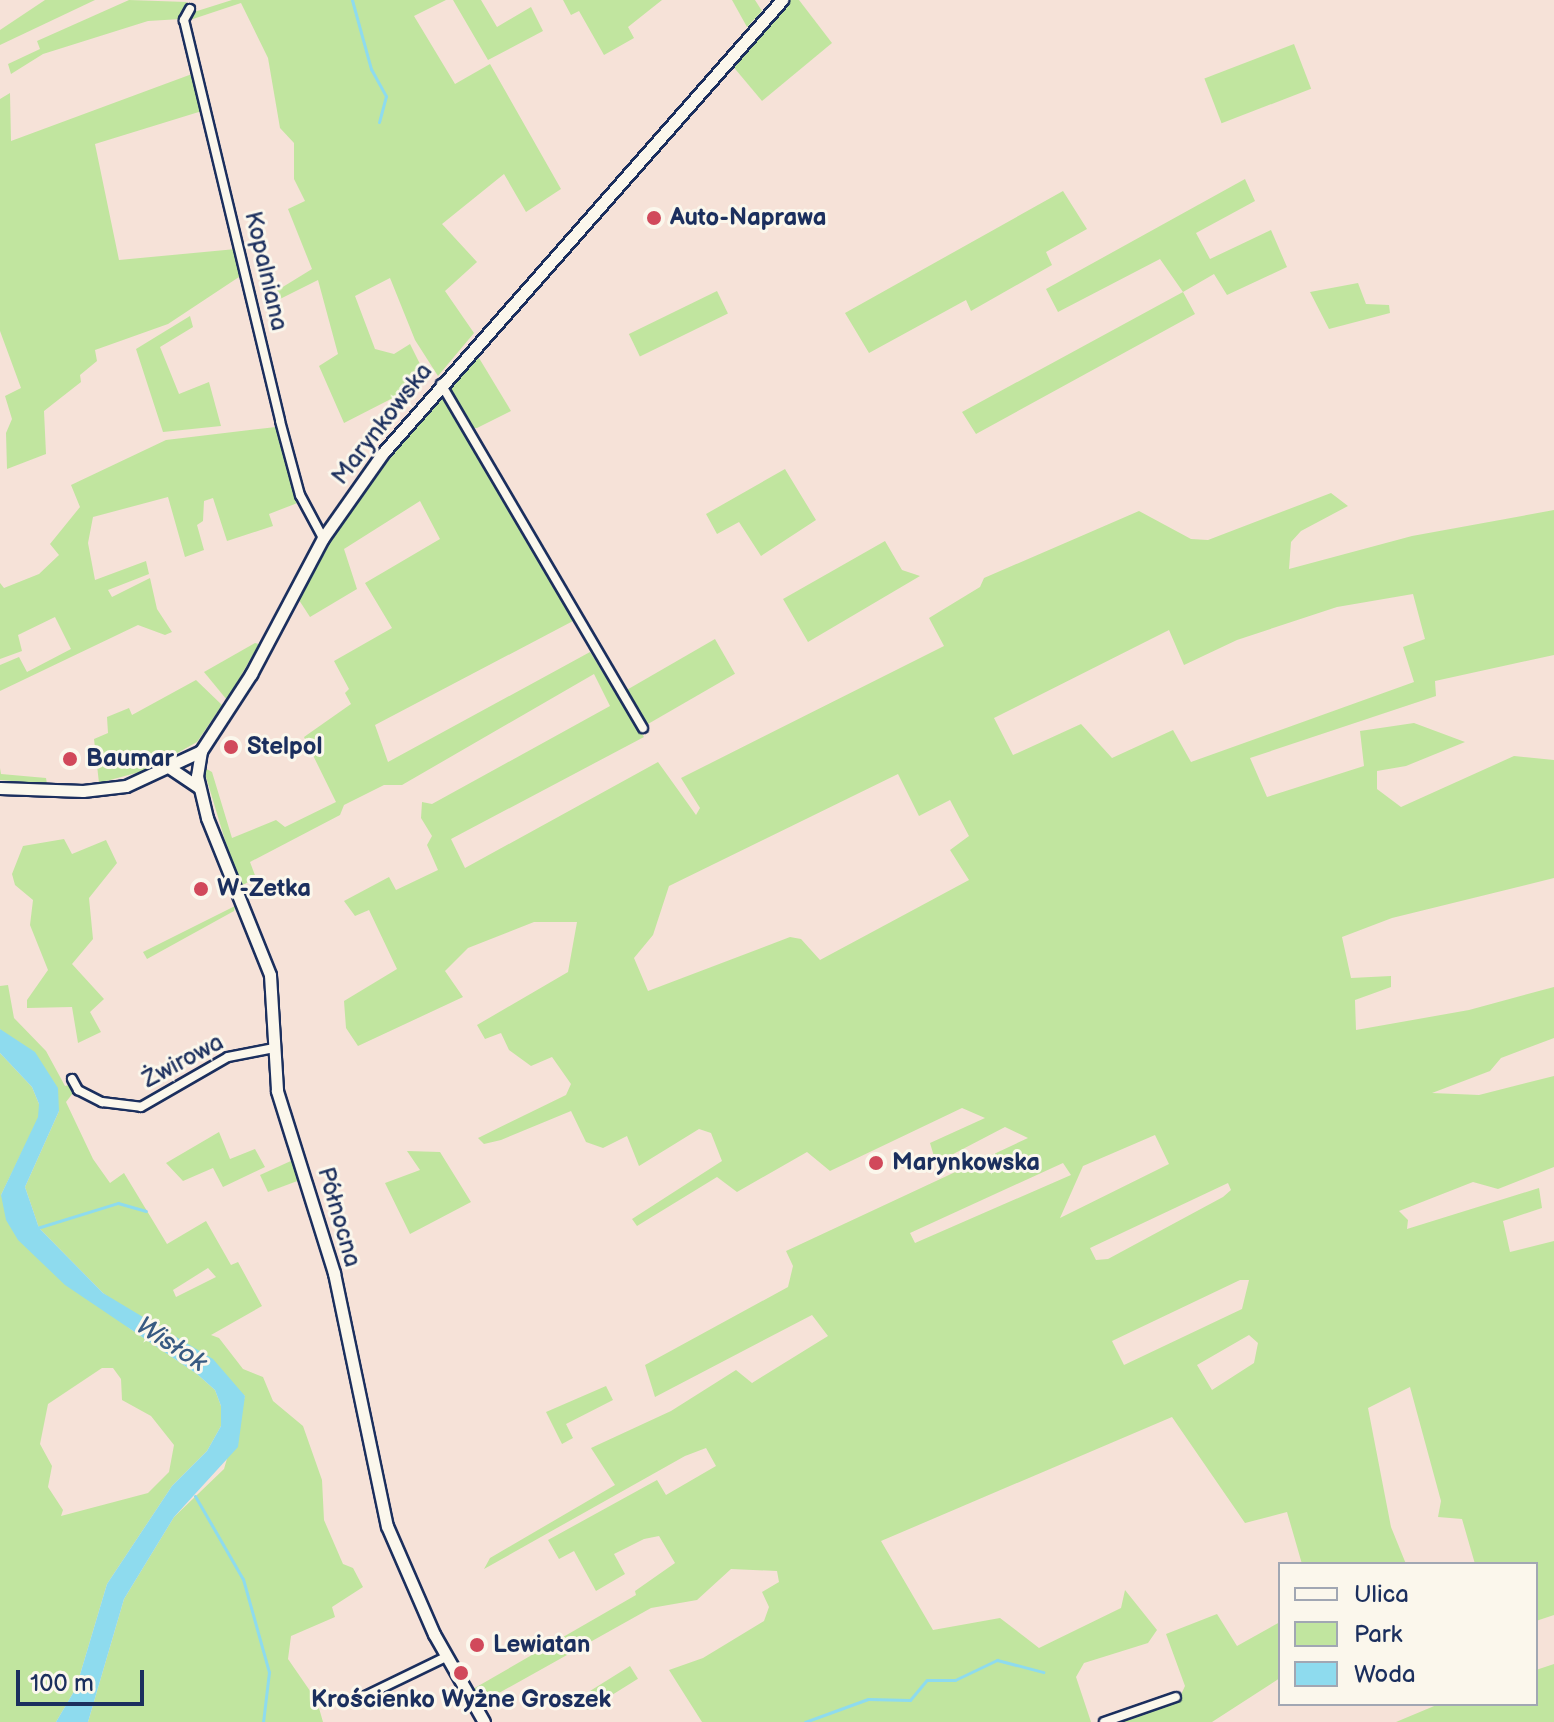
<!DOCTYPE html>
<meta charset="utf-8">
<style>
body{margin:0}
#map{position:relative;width:1554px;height:1722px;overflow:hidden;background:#f6e2d8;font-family:"Balsamiq Sans",sans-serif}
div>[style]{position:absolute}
.green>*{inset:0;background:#c1e59f;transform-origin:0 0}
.water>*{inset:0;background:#8edbee}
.stream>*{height:3px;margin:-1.5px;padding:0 1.5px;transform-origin:1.5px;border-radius:1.5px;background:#8edbee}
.roads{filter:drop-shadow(2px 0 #1b2f5e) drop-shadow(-2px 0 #1b2f5e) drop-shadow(0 2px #1b2f5e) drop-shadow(0 -2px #1b2f5e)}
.street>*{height:8px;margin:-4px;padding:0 4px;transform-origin:4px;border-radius:4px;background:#fbf7ec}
.secondary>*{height:11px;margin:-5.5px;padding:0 5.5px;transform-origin:5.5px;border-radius:5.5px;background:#fbf7ec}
.dots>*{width:22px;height:22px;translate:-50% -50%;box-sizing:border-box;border:4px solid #fbf7ec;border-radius:50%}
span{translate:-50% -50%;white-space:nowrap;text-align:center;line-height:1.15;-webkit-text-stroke:6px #fbf7ec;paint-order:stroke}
.poi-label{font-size:24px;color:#1b2f5e;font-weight:700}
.left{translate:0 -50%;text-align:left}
.street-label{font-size:24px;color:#1b2f5e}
.water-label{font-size:26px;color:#385a82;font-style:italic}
.legend{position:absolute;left:1278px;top:1562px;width:260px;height:144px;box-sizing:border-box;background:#fbf7ec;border:2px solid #a1a7b3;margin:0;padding:10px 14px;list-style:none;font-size:24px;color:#1b2f5e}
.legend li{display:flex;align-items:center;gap:16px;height:40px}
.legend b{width:40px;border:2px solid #a1a7b3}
.scale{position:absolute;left:16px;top:1670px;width:128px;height:36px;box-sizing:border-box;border:4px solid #1b2f5e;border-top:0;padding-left:10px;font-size:24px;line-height:28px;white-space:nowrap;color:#1b2f5e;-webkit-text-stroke:6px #fbf7ec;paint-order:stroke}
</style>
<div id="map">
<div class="green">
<div style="clip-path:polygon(45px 0,95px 0,0 45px,0 30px)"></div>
<div style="clip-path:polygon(129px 0,187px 2px,181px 19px,148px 21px,43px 54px,11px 74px,8px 64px,40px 49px,37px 41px)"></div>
<div style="clip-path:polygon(232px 0,446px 0,414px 16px,455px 84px,490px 64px,561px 189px,526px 212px,504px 174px,442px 224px,477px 262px,445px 291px,474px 333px,438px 376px,415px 340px,390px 278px,355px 296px,375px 349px,394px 354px,410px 344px,428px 380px,344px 423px,319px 366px,338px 354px,318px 280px,278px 300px,273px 293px,312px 269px,288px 209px,305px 201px,294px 179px,294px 143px,280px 128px,268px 58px,241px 3px,190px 20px,194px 12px)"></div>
<div style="clip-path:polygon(453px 0,481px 0,497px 27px,531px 7px,543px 31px,488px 60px)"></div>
<div style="clip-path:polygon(563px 0,662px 0,628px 27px,634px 38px,604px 55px,579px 11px,571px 15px)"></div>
<div style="clip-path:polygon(732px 0,755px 0,762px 11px,747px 27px)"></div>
<div style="clip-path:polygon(788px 0,799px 0,832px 43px,762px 101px,731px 64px)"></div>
<div style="left:1294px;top:44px;width:48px;height:96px;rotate:69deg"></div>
<div style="clip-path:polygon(192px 74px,202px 111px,95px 144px,119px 260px,236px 249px,242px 275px,168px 324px,95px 350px,97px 361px,80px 375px,81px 382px,44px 411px,46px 454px,7px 469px,6px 433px,12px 419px,5px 396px,21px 388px,0 331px,0 99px,10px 93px,11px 141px)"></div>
<div style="clip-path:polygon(1245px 179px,1255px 201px,1196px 233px,1210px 259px,1271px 230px,1287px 267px,1227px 295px,1214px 274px,1183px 292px,1195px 314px,976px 434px,962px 412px,1183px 292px,1160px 259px,1058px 312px,1046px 289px)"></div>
<div style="clip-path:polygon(1063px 191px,1087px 229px,1046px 252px,1052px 265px,971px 311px,966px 300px,869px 353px,845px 313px)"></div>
<div style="clip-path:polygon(1358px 283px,1366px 304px,1389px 305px,1390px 313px,1329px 329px,1310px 292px)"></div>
<div style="left:717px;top:291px;width:25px;height:98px;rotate:64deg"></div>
<div style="clip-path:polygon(190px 316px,193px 327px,160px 347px,179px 394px,209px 382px,221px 426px,163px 432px,136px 349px)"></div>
<div style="clip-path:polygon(476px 353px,511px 411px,477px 428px,471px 428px,447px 384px)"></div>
<div style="clip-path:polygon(evenodd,443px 394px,573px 621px,375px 725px,388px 762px,590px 652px,644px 737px,451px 839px,465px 868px,658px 762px,696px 815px,700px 808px,681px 778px,944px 646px,929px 618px,980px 587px,984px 578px,1139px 511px,1191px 539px,1208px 540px,1331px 493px,1348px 506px,1301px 531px,1291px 542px,1289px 569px,1412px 536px,1554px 510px,1554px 655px,1435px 681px,1436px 696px,1250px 758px,1267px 797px,1364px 766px,1360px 731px,1414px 723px,1465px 742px,1406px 766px,1377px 771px,1377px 789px,1401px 807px,1514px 756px,1554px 760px,1554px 878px,1392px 918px,1342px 937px,1351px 978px,1391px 976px,1391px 987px,1355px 1000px,1356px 1030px,1469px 1010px,1554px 987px,1554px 1038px,1501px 1058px,1490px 1071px,1432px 1093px,1479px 1095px,1554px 1076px,1554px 1167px,1498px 1189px,1473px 1182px,1399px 1211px,1408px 1220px,1407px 1229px,1539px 1188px,1542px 1208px,1503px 1221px,1510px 1252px,1554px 1241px,1554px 1615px,1536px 1621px,1536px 1564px,1475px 1564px,1462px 1519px,1438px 1517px,1441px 1501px,1410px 1387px,1368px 1408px,1391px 1527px,1406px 1564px,1302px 1564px,1287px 1512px,1245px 1523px,1172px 1417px,881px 1541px,933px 1630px,1000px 1618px,1039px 1648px,1121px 1608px,1125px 1590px,1157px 1630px,1148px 1643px,1084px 1663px,1076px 1677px,1091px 1722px,702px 1722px,669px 1670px,703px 1658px,764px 1621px,769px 1607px,762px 1592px,779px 1582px,777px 1571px,731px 1569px,697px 1600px,651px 1608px,481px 1703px,473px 1689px,636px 1595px,635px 1591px,675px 1563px,659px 1536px,644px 1539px,614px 1554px,625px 1574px,596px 1591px,574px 1551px,559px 1559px,548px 1540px,657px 1480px,666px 1495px,716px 1466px,706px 1448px,685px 1456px,484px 1569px,490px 1558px,615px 1485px,591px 1448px,671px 1411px,736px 1370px,752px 1383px,828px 1336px,812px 1315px,655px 1397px,645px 1365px,788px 1287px,793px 1266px,786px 1251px,1028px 1138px,1005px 1127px,936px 1163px,930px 1143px,985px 1118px,962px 1108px,830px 1171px,807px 1152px,737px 1192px,717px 1177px,637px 1226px,632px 1219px,722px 1161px,711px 1133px,699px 1129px,639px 1166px,627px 1136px,603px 1148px,586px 1142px,571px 1111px,501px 1140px,484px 1144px,478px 1138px,566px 1095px,571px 1084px,552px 1057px,531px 1066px,509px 1050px,501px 1033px,485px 1039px,477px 1025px,568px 972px,577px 922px,534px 922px,468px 948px,445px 971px,463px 997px,358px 1046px,346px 1028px,344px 1001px,397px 969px,369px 910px,355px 916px,344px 901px,389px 877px,396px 890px,438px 870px,427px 845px,432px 836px,421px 818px,422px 802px,432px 804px,610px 706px,594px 674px,402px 785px,384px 785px,344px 805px,340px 815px,250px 862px,256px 878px,239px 887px,203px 767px,212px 772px,232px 838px,276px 820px,285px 827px,336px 802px,304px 737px,351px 704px,345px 693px,349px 689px,334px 661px,392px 628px,365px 583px,440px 539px,420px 501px,344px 549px,357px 589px,310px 617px,297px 597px,353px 502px,443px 394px,1413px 594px,1425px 639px,1403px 647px,1414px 682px,1191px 762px,1173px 730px,1112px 758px,1081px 724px,1013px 755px,994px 718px,1169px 630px,1184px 665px,1237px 640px,1337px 607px,1413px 594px,443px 394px,898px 774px,919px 816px,950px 800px,969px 836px,950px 850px,969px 880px,820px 960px,801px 939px,790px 937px,648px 991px,634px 958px,653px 935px,669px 886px,898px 774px,443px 394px,1155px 1135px,1169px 1164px,1060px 1218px,1083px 1166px,1155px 1135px,443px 394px,1063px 1163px,1071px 1175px,915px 1243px,910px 1233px,1063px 1163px,443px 394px,1228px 1183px,1231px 1190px,1223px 1197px,1108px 1259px,1096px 1260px,1090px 1248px,1228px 1183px,443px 394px,1240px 1280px,1249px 1280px,1242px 1309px,1124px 1365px,1112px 1341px,1240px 1280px,443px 394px,1249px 1335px,1258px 1343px,1254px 1363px,1212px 1390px,1197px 1365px,1249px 1335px)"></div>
<div style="clip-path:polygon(276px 427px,300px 502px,269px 514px,273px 526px,227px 541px,213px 498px,204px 501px,203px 521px,197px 525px,204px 550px,185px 557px,168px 497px,93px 517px,88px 543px,95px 580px,146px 561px,149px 574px,108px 590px,112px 597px,150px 578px,157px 609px,172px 632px,165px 635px,138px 625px,0 691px,0 665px,19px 657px,27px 672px,71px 649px,55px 617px,18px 635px,22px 651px,0 659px,0 583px,4px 588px,39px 574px,59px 555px,50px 544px,80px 507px,71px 485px,166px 440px)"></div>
<div style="clip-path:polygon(785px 469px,816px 520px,761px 556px,739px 522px,717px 534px,706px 514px)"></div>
<div style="clip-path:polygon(885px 541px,902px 570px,920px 576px,808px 642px,783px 599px)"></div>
<div style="left:715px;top:639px;width:40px;height:104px;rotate:60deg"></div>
<div style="clip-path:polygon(255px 643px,259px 644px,227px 700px,204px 672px)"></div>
<div style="clip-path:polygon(196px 680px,222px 705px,197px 742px,147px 770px,99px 783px,94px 739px,108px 733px,107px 717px,129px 708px,132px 715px)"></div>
<div style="clip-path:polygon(0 768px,1px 774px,46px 778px,47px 784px,0 780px)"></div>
<div style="clip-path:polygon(64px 839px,72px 854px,106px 840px,117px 863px,89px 898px,93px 939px,72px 964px,104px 999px,90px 1012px,101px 1032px,78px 1043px,72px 1007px,27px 1008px,27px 1000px,48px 970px,30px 925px,33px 900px,15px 885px,12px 874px,23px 846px)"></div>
<div style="clip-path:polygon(235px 906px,234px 911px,147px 959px,143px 952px)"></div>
<div style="clip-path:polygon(evenodd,8px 985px,14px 1018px,46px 1051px,65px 1086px,69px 1085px,73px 1093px,66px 1102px,93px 1159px,110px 1183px,124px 1173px,167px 1244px,206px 1221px,231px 1265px,238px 1262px,262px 1306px,211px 1335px,219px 1338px,243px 1369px,263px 1377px,273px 1401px,303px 1426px,322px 1480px,324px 1520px,343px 1564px,353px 1568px,363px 1587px,332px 1607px,335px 1617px,291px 1636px,288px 1659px,317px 1701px,323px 1722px,88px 1722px,124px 1599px,174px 1517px,224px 1469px,245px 1396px,103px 1293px,39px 1228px,25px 1187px,59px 1111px,0 1029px,0 986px,8px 985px,208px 1268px,216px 1277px,176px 1297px,173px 1290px,208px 1268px)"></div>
<div style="clip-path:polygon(evenodd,0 1053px,32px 1087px,39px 1104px,39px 1117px,1px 1195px,129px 1328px,197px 1374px,215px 1390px,221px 1406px,221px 1426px,207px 1451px,172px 1486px,107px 1584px,76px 1688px,56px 1722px,0 1722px,0 1053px,102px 1368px,113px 1368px,121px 1379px,122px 1400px,151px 1416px,174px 1445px,169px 1472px,148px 1493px,61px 1516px,63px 1510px,48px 1487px,52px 1466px,40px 1444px,48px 1404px,102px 1368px)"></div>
<div style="clip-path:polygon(219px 1132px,230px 1159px,255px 1149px,265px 1167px,223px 1187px,213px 1168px,183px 1181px,166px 1163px)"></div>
<div style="clip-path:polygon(407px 1151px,440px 1152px,471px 1202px,410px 1234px,385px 1183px,420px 1170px)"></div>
<div style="clip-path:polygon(293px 1160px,300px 1180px,268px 1192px,260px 1175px)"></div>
<div style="clip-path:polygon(606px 1386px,613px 1400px,566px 1424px,573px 1438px,562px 1444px,546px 1412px)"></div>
<div style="clip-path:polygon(1217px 1614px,1237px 1646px,1280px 1622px,1280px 1678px,1212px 1722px,1112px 1722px,1178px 1701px,1185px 1686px,1166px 1634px)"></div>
<div style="clip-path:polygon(1554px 1664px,1554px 1722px,1396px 1722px,1439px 1704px,1536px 1704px,1536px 1670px)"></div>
<div style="left:630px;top:1666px;width:15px;height:59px;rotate:58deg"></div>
</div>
<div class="water">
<div style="clip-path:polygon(0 1029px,35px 1052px,58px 1088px,59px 1111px,25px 1187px,39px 1228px,103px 1293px,213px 1359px,245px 1396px,238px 1447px,174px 1517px,124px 1599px,88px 1722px,56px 1722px,76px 1688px,107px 1584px,172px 1486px,207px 1451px,221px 1426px,221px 1406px,215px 1390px,197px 1374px,65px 1285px,18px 1240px,6px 1220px,1px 1195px,38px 1117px,39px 1104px,32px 1087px,0 1053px)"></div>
</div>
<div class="stream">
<div style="left:352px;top:0;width:72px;rotate:74.6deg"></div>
<div style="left:371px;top:69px;width:31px;rotate:61deg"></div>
<div style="left:386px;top:96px;width:27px;rotate:105deg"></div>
<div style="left:37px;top:1228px;width:85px;rotate:-17.2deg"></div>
<div style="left:118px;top:1203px;width:29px;rotate:16deg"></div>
<div style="left:195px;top:1496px;width:96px;rotate:60deg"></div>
<div style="left:243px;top:1579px;width:97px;rotate:74.4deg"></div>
<div style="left:269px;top:1672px;width:50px;rotate:96.8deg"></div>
<div style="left:805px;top:1722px;width:67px;rotate:-20.1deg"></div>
<div style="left:868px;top:1699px;width:42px;rotate:1.4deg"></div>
<div style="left:910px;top:1700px;width:26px;rotate:-50deg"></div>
<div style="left:927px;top:1680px;width:28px"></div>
<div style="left:955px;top:1680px;width:47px;rotate:-25.5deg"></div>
<div style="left:997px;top:1660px;width:48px;rotate:14.6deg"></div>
</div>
<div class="roads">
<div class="street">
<div style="left:190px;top:9px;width:13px;rotate:119deg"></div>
<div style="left:184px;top:20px;width:412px;rotate:76.5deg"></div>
<div style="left:280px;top:421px;width:77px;rotate:74.9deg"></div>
<div style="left:300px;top:495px;width:49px;rotate:61.9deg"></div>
<div style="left:441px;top:384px;width:399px;rotate:59.6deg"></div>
<div style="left:72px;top:1079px;width:13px;rotate:61deg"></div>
<div style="left:78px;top:1090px;width:27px;rotate:27deg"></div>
<div style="left:102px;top:1102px;width:39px;rotate:7deg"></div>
<div style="left:141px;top:1107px;width:100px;rotate:-29.9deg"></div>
<div style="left:228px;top:1057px;width:47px;rotate:-11.1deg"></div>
<div style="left:357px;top:1700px;width:99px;rotate:-25.8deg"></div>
<div style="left:1104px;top:1722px;width:76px;rotate:-19.1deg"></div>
</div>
<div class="secondary">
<div style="left:201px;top:751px;width:25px;rotate:99deg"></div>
<div style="left:197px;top:776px;width:43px;rotate:76.6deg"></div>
<div style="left:207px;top:818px;width:169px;rotate:68.1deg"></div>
<div style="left:270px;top:975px;width:116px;rotate:86.5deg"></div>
<div style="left:277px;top:1091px;width:191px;rotate:72.6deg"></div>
<div style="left:334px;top:1273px;width:258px;rotate:78.2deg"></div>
<div style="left:387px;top:1526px;width:118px;rotate:66.5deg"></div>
<div style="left:434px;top:1634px;width:101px;rotate:60.4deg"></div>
<div style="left:170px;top:768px;width:34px;rotate:34deg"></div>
<div style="left:0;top:788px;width:83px;rotate:2.1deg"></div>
<div style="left:83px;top:791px;width:43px;rotate:-6.6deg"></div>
<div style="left:126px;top:786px;width:83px;rotate:-25deg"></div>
<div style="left:201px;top:751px;width:92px;rotate:-57deg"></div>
<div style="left:251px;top:674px;width:154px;rotate:-62.1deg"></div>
<div style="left:323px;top:538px;width:104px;rotate:-54.8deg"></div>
<div style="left:383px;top:453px;width:604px;rotate:-48.63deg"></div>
</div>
</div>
<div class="dots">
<div style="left:654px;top:218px;background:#d1495b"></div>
<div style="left:231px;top:747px;background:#d1495b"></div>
<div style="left:70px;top:759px;background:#d1495b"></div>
<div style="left:201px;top:889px;background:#d1495b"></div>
<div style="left:876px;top:1163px;background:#d1495b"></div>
<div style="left:477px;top:1645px;background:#d1495b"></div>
<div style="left:461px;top:1673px;background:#d1495b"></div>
</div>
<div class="poi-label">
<span class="left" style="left:670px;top:218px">Auto-Naprawa</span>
<span class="left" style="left:247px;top:747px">Stelpol</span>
<span class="left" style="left:86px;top:759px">Baumar</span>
<span class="left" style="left:217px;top:889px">W-Zetka</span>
<span class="left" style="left:892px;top:1163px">Marynkowska</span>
<span class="left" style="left:493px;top:1645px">Lewiatan</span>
<span style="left:461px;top:1700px">Krościenko Wyżne Groszek</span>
</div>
<div class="street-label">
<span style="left:266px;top:271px;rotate:77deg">Kopalniana</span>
<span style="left:382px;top:424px;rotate:-52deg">Marynkowska</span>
<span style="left:183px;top:1061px;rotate:-28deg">Żwirowa</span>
<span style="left:339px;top:1217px;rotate:74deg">Północna</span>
</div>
<div class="water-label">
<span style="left:171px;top:1345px;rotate:33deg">Wisłok</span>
</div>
<ul class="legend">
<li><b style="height:10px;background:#fbf7ec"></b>Ulica</li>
<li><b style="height:22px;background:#c1e59f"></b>Park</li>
<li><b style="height:22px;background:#8edbee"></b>Woda</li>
</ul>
<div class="scale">100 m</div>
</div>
